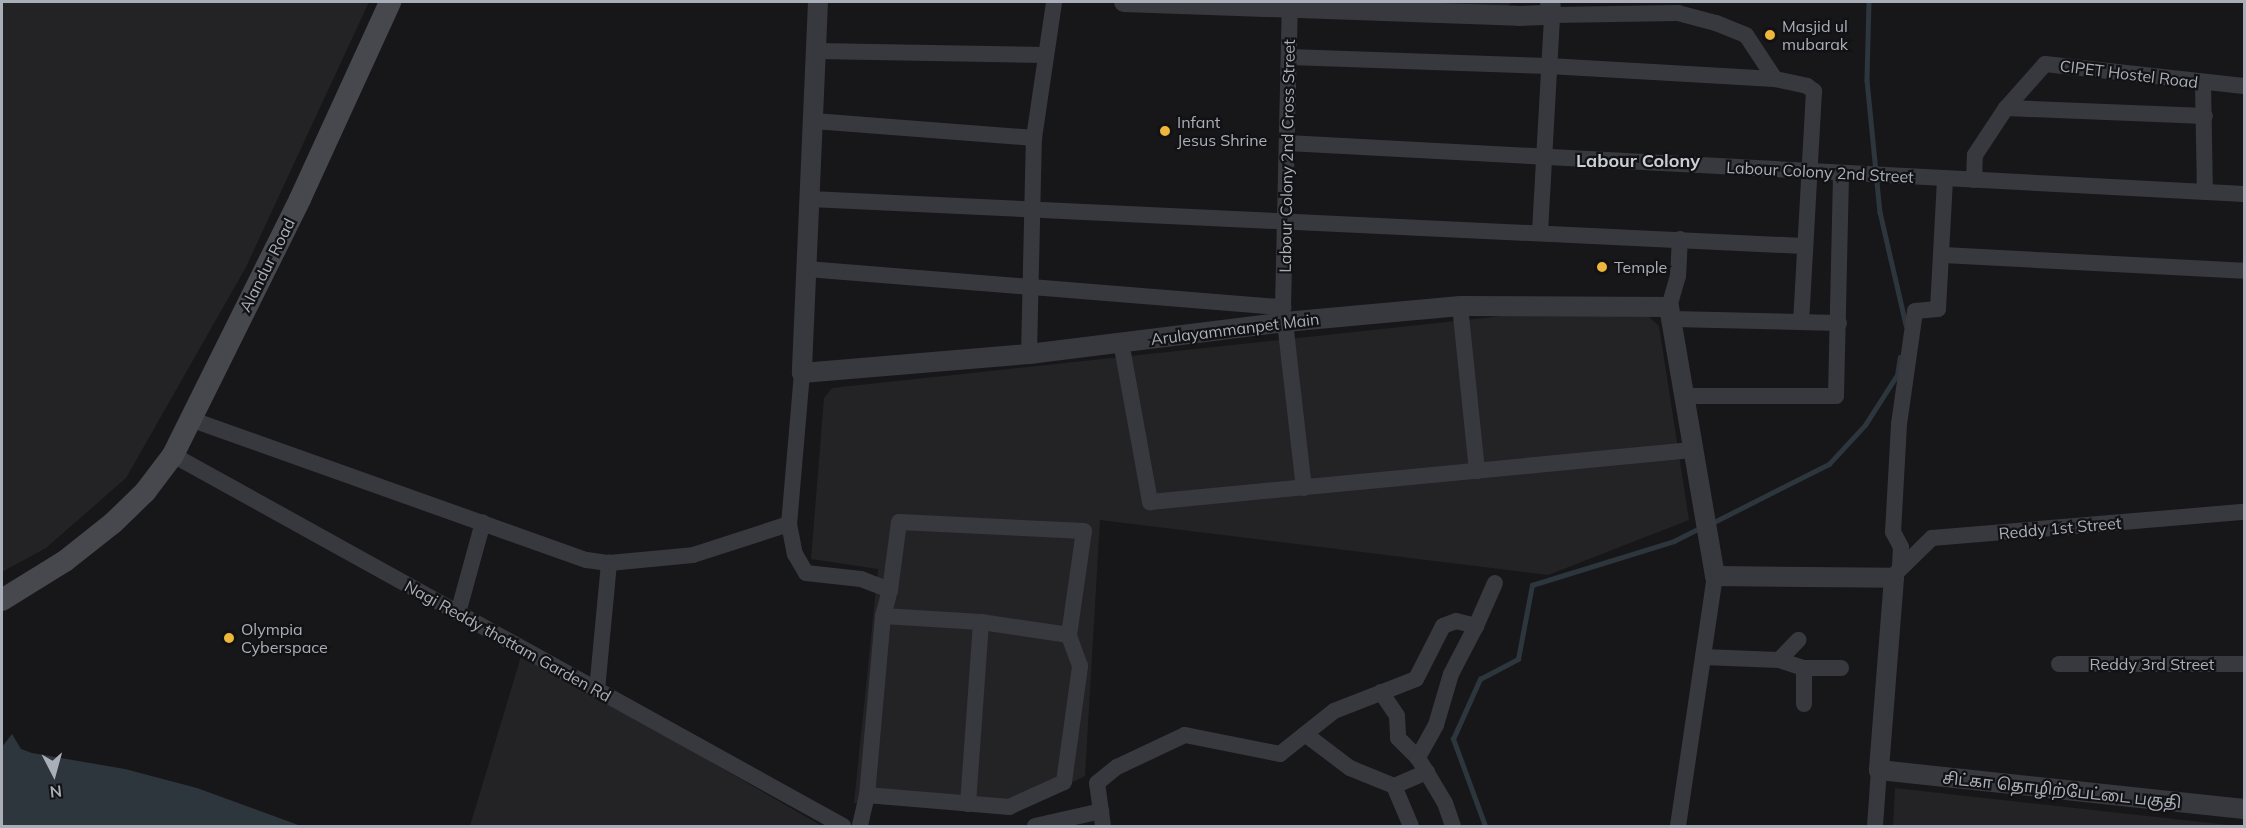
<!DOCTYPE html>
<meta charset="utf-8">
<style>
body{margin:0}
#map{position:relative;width:2246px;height:828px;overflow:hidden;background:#171719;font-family:Mulish,"Noto Sans Tamil",sans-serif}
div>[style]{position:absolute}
.built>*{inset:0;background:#232326}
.water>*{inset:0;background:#2d353d}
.stream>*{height:4.5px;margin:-2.25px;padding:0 2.25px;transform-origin:2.25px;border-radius:2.25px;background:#2d353d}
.minor>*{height:16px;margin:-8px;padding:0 8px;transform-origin:8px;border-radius:8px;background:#38393e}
.tertiary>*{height:20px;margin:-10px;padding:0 10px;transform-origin:10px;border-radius:10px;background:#38393e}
.secondary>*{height:22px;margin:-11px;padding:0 11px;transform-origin:11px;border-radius:11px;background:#46484e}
.dots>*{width:16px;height:16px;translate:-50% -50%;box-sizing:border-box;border:3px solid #121214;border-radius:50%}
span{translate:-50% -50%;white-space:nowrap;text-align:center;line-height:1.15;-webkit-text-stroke:4.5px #121214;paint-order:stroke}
.poi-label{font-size:16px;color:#a9aeb8}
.left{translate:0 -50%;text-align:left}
.street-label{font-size:16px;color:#a9aeb8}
.neighbourhood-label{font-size:18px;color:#cacdd5;font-weight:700}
.frame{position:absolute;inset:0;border:3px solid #a9aeb8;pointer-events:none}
.north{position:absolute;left:24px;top:744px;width:60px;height:60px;-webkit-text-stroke:4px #121214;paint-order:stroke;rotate:174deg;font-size:16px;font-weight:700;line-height:24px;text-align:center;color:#a9aeb8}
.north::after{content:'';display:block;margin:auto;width:21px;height:27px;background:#a9aeb8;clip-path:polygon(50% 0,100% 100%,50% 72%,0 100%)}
</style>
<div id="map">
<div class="built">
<div style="clip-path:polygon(2px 2px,369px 2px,246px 267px,126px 478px,46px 548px,2px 572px)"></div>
<div style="clip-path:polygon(1326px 2px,1513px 2px,1506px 7px)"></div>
<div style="clip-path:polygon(1632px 302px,1659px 326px,1689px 520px,1548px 575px,1100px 520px,1085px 776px,1016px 810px,854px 803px,878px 569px,811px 559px,824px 398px,832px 388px)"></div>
<div style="clip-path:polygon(522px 653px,822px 826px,470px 826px)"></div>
<div style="clip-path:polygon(1895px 788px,2238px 826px,1893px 826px)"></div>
</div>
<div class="water">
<div style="clip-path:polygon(12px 734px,21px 749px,32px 753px,125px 769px,197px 788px,301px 826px,2px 826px,2px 747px)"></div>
</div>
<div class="stream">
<div style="left:1869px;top:2px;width:78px;rotate:91.5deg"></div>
<div style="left:1867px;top:80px;width:133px;rotate:84.4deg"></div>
<div style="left:1880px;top:212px;width:116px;rotate:77deg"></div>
<div style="left:1712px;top:523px;width:131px;rotate:-26.8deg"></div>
<div style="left:1829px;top:464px;width:53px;rotate:-47.3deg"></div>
<div style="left:1865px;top:425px;width:59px;rotate:-57.4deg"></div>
<div style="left:1897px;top:375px;width:18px;rotate:-81deg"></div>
<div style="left:1485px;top:826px;width:93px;rotate:-110.2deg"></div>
<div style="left:1453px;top:739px;width:66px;rotate:-65.8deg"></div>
<div style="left:1480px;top:679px;width:43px;rotate:-27.8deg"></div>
<div style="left:1518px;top:659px;width:75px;rotate:-79.3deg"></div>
<div style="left:1532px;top:585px;width:149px;rotate:-17.2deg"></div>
<div style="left:1674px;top:541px;width:31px;rotate:-27deg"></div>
</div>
<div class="minor">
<div style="left:816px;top:51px;width:228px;rotate:1deg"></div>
<div style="left:1289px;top:57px;width:260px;rotate:2deg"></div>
<div style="left:1549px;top:66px;width:226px;rotate:3.3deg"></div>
<div style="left:1775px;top:79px;width:33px;rotate:12deg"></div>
<div style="left:1807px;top:86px;width:9px;rotate:36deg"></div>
<div style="left:1814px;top:91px;width:231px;rotate:93.2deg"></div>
<div style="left:2203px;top:82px;width:110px;rotate:89deg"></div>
<div style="left:2006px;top:108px;width:199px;rotate:2.3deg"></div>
<div style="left:814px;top:121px;width:221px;rotate:4.4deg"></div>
<div style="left:1287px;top:143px;width:958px;rotate:3.05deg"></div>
<div style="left:1974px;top:180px;width:25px;rotate:-88deg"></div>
<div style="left:1975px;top:155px;width:56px;rotate:-56.6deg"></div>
<div style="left:2006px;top:108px;width:59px;rotate:-48.4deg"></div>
<div style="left:2045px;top:64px;width:200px;rotate:6.3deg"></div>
<div style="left:810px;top:199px;width:995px;rotate:2.71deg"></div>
<div style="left:1540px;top:232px;width:217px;rotate:-86.8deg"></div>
<div style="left:1552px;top:15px;width:126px;rotate:-0.9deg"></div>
<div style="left:1678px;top:13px;width:39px;rotate:15deg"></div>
<div style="left:1716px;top:23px;width:32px;rotate:22deg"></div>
<div style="left:1746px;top:35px;width:53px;rotate:56.6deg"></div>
<div style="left:1943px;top:255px;width:301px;rotate:3deg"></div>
<div style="left:807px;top:269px;width:478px;rotate:4.6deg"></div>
<div style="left:1283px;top:307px;width:302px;rotate:-88.7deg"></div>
<div style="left:1460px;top:306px;width:166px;rotate:84.1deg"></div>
<div style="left:1669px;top:307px;width:32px;rotate:-74deg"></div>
<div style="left:1678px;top:276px;width:37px;rotate:-87deg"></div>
<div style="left:1673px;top:319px;width:166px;rotate:1.4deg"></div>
<div style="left:1285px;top:322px;width:167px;rotate:83.5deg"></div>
<div style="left:1121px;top:342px;width:163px;rotate:79.7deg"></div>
<div style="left:1150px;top:502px;width:544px;rotate:-5.48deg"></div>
<div style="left:1029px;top:354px;width:216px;rotate:-88.7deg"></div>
<div style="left:1034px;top:138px;width:137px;rotate:-81.6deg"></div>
<div style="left:802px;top:373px;width:152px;rotate:94.9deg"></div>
<div style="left:789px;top:524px;width:31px;rotate:79deg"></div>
<div style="left:795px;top:554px;width:22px;rotate:60deg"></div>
<div style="left:806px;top:573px;width:55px;rotate:6.2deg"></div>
<div style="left:861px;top:579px;width:31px;rotate:21deg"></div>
<div style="left:890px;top:590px;width:27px;rotate:105deg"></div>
<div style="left:883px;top:616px;width:180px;rotate:95.1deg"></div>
<div style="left:867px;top:795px;width:32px;rotate:103deg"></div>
<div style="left:1683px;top:396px;width:153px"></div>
<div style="left:1836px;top:396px;width:223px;rotate:-88.7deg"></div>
<div style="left:190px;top:419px;width:421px;rotate:19.6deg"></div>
<div style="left:587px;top:560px;width:22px;rotate:8deg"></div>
<div style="left:609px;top:563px;width:84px;rotate:-5.4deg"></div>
<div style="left:693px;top:555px;width:101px;rotate:-17.9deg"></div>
<div style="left:173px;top:455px;width:766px;rotate:28.97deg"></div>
<div style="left:1900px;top:566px;width:19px;rotate:-87deg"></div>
<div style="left:1901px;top:547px;width:17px;rotate:-118deg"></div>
<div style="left:1893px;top:532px;width:108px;rotate:-86.8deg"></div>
<div style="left:1899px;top:424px;width:114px;rotate:-81.9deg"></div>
<div style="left:1915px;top:311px;width:23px;rotate:-5deg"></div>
<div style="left:1938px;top:309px;width:131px;rotate:-86.9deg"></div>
<div style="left:1897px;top:572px;width:49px;rotate:-44.2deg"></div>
<div style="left:1932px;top:538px;width:313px;rotate:-4.8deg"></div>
<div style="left:458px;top:613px;width:94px;rotate:-74.6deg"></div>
<div style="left:883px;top:616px;width:98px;rotate:3.5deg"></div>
<div style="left:981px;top:622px;width:89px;rotate:8.4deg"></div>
<div style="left:1069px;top:635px;width:105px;rotate:-81.8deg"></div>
<div style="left:1084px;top:531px;width:185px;rotate:-177.2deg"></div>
<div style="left:899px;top:522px;width:69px;rotate:97.5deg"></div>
<div style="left:1476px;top:626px;width:47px;rotate:-66.2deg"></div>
<div style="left:1703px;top:657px;width:76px;rotate:2.3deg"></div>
<div style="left:1779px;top:660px;width:26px;rotate:18deg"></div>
<div style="left:1779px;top:660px;width:28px;rotate:-46deg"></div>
<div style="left:2059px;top:664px;width:185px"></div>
<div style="left:597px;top:690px;width:128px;rotate:-84.6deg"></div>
<div style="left:1381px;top:692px;width:29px;rotate:56deg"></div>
<div style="left:1397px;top:716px;width:22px;rotate:87deg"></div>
<div style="left:1398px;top:738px;width:28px;rotate:45deg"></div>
<div style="left:1804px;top:704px;width:36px;rotate:-90deg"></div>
<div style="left:1804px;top:668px;width:37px"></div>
<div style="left:1305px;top:734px;width:56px;rotate:37.1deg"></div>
<div style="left:1350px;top:768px;width:48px;rotate:22.2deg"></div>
<div style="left:1394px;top:786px;width:43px;rotate:67deg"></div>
<div style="left:1394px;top:786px;width:36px;rotate:-23deg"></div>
<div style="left:867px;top:795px;width:143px;rotate:4.8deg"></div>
<div style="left:1009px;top:807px;width:60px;rotate:-24.4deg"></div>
<div style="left:1064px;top:782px;width:117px;rotate:-82.1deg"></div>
<div style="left:1080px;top:666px;width:33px;rotate:-110deg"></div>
<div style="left:968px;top:804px;width:182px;rotate:-85.9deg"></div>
<div style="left:1035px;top:826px;width:68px;rotate:-12.8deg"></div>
<div style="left:1103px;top:826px;width:43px;rotate:-97.9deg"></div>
<div style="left:1097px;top:783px;width:26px;rotate:-39deg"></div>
<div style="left:1117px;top:767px;width:75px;rotate:-25.2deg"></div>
<div style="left:1185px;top:735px;width:97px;rotate:11.3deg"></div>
<div style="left:1280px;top:754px;width:69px;rotate:-38.5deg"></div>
<div style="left:1334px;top:711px;width:88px;rotate:-21.3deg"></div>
<div style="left:1416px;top:679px;width:59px;rotate:-63deg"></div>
<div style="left:1443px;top:626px;width:14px;rotate:-21deg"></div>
<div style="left:1456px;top:621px;width:21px;rotate:14deg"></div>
<div style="left:1476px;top:626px;width:54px;rotate:117.5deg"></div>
<div style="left:1451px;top:674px;width:53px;rotate:106.4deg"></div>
<div style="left:1436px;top:725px;width:38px;rotate:119deg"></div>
<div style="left:1418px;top:758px;width:52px;rotate:59deg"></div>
<div style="left:1445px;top:803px;width:24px;rotate:71deg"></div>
<div style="left:1678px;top:826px;width:253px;rotate:-81.6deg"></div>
<div style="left:1875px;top:826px;width:56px;rotate:-85.9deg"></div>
</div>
<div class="tertiary">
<div style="left:818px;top:2px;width:371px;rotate:92.5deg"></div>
<div style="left:802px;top:373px;width:228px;rotate:-4.8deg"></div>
<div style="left:1029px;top:354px;width:258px;rotate:-7.1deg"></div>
<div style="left:1285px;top:322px;width:176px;rotate:-5.2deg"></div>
<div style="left:1460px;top:306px;width:209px;rotate:0.3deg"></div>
<div style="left:1669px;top:307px;width:273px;rotate:80.3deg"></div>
<div style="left:1715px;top:576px;width:179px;rotate:0.6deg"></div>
<div style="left:1894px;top:578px;width:193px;rotate:94.5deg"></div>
<div style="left:1879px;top:770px;width:367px;rotate:6.1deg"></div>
<div style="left:1124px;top:2px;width:394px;rotate:2deg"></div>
<div style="left:1518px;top:16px;width:34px;rotate:-2deg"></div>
<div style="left:1552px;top:15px;width:13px;rotate:-99deg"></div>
</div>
<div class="secondary">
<div style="left:2px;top:600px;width:74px;rotate:-31.8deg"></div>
<div style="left:65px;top:561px;width:61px;rotate:-38.4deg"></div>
<div style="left:113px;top:523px;width:45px;rotate:-44.1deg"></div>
<div style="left:145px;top:492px;width:46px;rotate:-52.9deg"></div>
<div style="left:173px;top:455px;width:286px;rotate:-63.6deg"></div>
<div style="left:300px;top:199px;width:217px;rotate:-65.4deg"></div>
</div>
<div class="dots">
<div style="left:1770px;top:35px;background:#eeb63a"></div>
<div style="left:1165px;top:131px;background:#eeb63a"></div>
<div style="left:1602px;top:267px;background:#eeb63a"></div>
<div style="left:229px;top:638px;background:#eeb63a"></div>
</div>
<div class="poi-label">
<span class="left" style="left:1782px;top:35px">Masjid ul<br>mubarak</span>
<span class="left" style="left:1177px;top:131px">Infant<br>Jesus Shrine</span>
<span class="left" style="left:1614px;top:267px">Temple</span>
<span class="left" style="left:241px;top:638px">Olympia<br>Cyberspace</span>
</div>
<div class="street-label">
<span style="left:2129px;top:74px;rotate:7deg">CIPET Hostel Road</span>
<span style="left:1287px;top:156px;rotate:-89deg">Labour Colony 2nd Cross Street</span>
<span style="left:1820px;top:172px;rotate:3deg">Labour Colony 2nd Street</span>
<span style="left:267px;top:265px;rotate:-63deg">Alandur Road</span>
<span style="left:1235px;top:329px;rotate:-7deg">Arulayammanpet Main</span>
<span style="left:2060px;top:528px;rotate:-5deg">Reddy 1st Street</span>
<span style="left:508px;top:641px;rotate:29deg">Nagi Reddy thottam Garden Rd</span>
<span style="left:2152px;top:664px">Reddy 3rd Street</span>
<span style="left:2062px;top:790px;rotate:6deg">சிட்கா தொழிற்பேட்டை பகுதி</span>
</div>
<div class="neighbourhood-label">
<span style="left:1638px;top:161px">Labour Colony</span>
</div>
<div class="frame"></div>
<div class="north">N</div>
</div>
